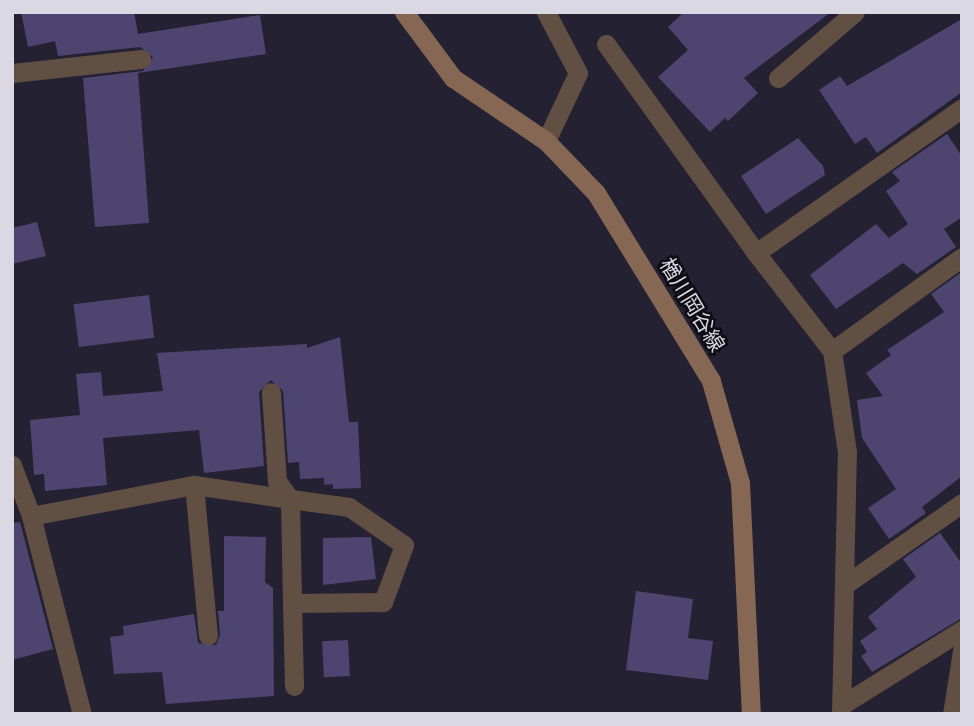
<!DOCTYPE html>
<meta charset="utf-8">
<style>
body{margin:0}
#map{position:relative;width:974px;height:726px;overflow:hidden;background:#242132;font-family:Roboto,"Noto Sans JP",sans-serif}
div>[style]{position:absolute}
.building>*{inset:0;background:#4d4570;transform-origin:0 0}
.service>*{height:19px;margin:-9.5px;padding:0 9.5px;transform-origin:9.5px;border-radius:9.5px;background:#624f43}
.minor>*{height:19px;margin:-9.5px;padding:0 9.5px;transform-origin:9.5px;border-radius:9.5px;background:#624f43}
.secondary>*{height:19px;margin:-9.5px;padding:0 9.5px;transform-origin:9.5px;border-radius:9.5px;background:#856753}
span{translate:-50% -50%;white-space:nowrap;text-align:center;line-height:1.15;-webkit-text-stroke:5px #0d0c13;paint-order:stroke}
.street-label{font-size:21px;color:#d9d8e3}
.frame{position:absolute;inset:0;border:14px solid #d9d8e3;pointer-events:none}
</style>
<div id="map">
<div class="building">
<div style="clip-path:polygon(21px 12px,134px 12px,138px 34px,260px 15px,266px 54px,138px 73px,149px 223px,95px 227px,83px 78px,143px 71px,153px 57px,140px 47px,58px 56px,55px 41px,28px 47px)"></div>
<div style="clip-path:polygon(684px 12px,831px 12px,744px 78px,758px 93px,728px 121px,725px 118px,710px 132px,658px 77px,688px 50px,668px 27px)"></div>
<div style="clip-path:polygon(962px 19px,962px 92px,877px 153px,866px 137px,855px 144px,819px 90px,840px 76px,847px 86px)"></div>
<div style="clip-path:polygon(947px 134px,962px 156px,962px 217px,944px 229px,956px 247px,917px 274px,903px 263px,836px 309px,810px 275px,876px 224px,889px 238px,908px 224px,886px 191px,900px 181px,892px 172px)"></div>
<div style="clip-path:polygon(798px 138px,823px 166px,825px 175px,766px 214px,741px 176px)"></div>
<div style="clip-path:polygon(37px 222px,46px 256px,12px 264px,12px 228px)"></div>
<div style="clip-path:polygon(962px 272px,962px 476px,922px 507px,926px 513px,889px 539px,868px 508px,896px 489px,862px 438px,857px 400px,883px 396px,866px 373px,891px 355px,887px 350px,944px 312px,931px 294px)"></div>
<div style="left:149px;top:295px;width:43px;height:76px;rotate:83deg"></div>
<div style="clip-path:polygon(340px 337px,349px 422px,358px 422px,361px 488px,333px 489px,333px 484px,324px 485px,324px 478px,300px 479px,299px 462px,288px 463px,283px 391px,271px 380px,259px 392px,264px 466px,204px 473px,199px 430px,103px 438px,107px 485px,45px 491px,44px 474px,34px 475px,30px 420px,80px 415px,76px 374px,101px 372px,103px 396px,163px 391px,157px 353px,307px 344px,307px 348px)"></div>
<div style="clip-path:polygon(20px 522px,53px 649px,12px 660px,12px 523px)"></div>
<div style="clip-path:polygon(940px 533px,962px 564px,962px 618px,872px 672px,861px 656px,867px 652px,860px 641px,877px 629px,868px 617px,916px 577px,903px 559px)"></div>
<div style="clip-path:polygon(224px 536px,266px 537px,265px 582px,273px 588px,274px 696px,166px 704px,162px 672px,114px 674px,110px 637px,124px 635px,123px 626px,194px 614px,198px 643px,216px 645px,220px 635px,218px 611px,224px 611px)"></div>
<div style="clip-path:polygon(371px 537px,376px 579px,323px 585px,323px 538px)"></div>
<div style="clip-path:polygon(636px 591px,693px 599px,688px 638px,713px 641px,708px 680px,626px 670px)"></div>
<div style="left:348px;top:640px;width:36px;height:26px;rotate:87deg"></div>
</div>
<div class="service">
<div style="left:194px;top:485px;width:151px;rotate:84.7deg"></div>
</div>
<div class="minor">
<div style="left:606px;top:44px;width:257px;rotate:54.3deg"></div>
<div style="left:12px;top:73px;width:130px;rotate:-6.2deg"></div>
<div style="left:778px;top:78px;width:101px;rotate:-40.6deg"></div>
<div style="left:546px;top:141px;width:75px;rotate:-64.8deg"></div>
<div style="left:578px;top:73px;width:69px;rotate:-117.7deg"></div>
<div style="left:832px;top:351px;width:160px;rotate:-35.9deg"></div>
<div style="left:12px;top:465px;width:54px;rotate:69.6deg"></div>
<div style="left:31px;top:516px;width:204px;rotate:75.6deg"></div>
<div style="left:31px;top:516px;width:166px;rotate:-10.8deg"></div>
<div style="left:194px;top:485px;width:97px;rotate:8.3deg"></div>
<div style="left:290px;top:499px;width:60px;rotate:7.7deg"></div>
<div style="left:349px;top:507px;width:67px;rotate:34.6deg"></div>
<div style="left:404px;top:545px;width:61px;rotate:110.2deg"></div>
<div style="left:383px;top:602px;width:91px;rotate:179.4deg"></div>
<div style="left:292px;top:603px;width:104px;rotate:-91.1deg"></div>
<div style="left:290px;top:499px;width:22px;rotate:-126deg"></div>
<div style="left:277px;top:481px;width:89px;rotate:-93.9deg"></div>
<div style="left:846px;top:584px;width:141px;rotate:-34.9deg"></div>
<div style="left:292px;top:603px;width:83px;rotate:88.6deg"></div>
<div style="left:845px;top:703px;width:138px;rotate:-32deg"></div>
<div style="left:841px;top:714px;width:262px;rotate:-88.7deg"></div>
<div style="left:847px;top:452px;width:102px;rotate:-98.4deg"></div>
<div style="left:832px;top:351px;width:124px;rotate:-127.8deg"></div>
<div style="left:756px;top:253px;width:252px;rotate:-35.1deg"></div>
<div style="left:952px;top:714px;width:64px;rotate:-81deg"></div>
</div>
<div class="secondary">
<div style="left:404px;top:12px;width:82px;rotate:53.4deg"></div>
<div style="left:453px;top:78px;width:112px;rotate:34.1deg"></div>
<div style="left:546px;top:141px;width:72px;rotate:46.1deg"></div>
<div style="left:596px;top:193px;width:220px;rotate:58.5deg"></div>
<div style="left:711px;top:381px;width:106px;rotate:74.1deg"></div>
<div style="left:740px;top:483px;width:231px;rotate:87.3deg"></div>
</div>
<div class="street-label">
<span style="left:692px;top:305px;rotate:59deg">楢川岡谷線</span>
</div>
<div class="frame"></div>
</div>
